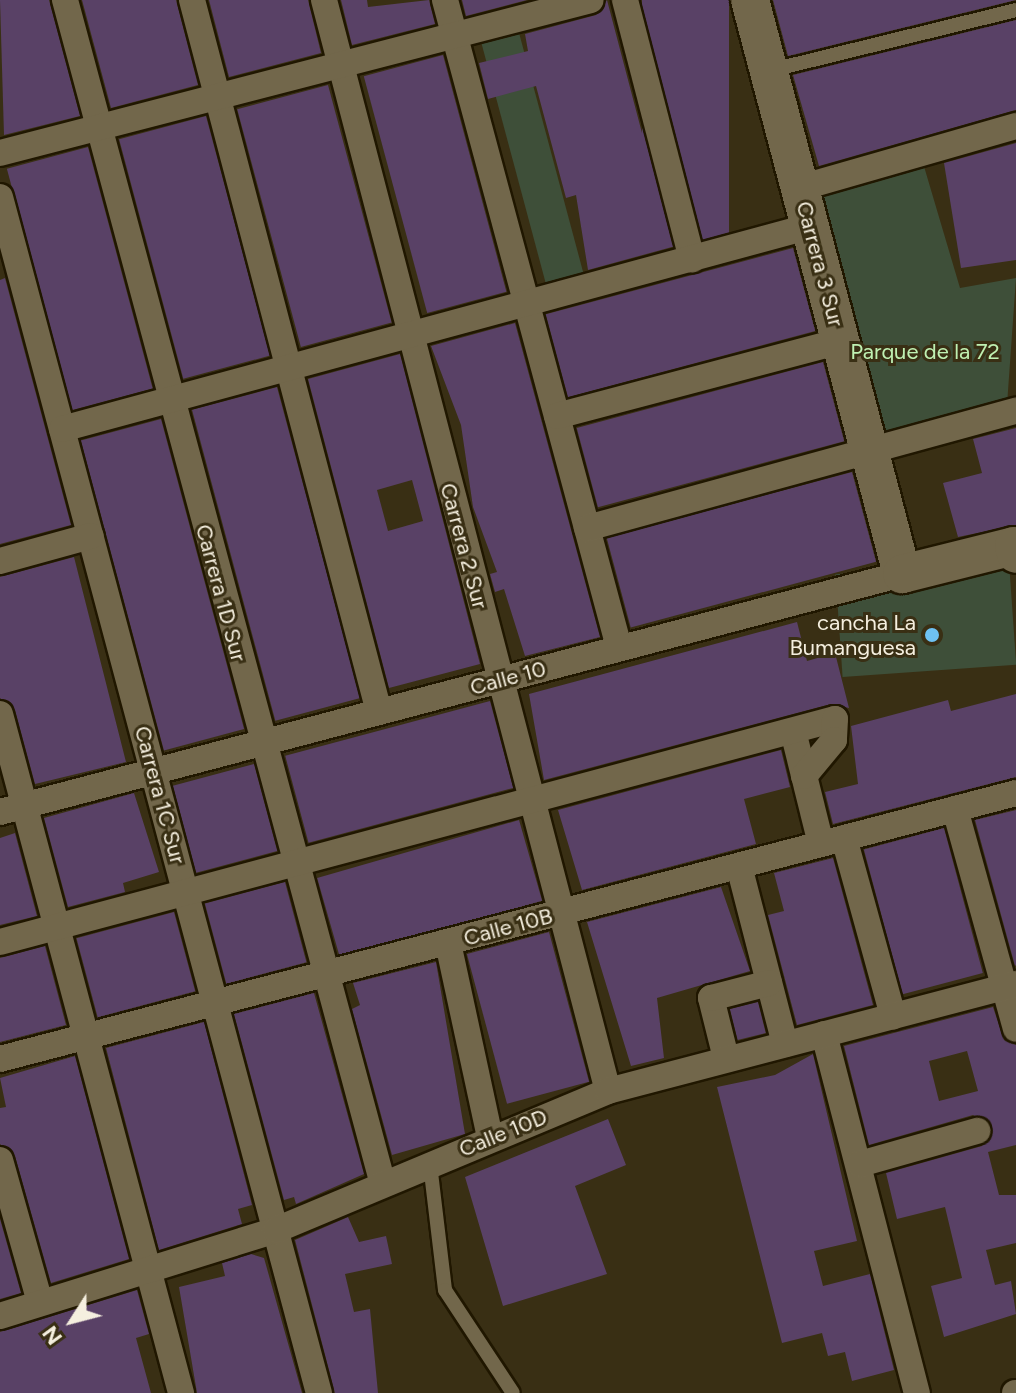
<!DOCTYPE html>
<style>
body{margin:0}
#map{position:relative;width:1016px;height:1393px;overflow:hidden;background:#392f14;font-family:Figtree,sans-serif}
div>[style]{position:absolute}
.green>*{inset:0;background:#3e4f39;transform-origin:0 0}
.building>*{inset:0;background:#594166;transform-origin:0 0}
.roads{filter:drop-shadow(2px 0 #201700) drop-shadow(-2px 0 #201700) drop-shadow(0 2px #201700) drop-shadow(0 -2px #201700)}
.lane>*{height:14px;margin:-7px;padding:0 7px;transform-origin:7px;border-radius:7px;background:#72674b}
.street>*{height:26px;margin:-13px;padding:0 13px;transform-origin:13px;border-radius:13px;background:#72674b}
.secondary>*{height:38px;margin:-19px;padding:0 19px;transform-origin:19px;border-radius:19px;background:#72674b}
.dots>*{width:22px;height:22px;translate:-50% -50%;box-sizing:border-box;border:4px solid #392f14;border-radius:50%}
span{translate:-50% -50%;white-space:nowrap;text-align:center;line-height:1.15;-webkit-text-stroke:6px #392f14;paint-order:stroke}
.street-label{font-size:22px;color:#f5efdf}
.park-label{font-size:22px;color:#bff0b2}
.poi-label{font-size:22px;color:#f5efdf}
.right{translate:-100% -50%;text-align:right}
.north{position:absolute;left:32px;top:1281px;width:80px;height:80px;-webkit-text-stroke:6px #392f14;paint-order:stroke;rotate:234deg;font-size:22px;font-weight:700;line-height:32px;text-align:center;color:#f5efdf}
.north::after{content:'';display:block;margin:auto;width:28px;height:36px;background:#f5efdf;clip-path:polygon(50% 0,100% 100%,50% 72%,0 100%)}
</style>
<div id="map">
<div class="green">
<div style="left:518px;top:29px;width:253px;height:39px;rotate:75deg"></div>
<div style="clip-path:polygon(923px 163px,960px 288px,1016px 278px,1007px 405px,874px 439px,806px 195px)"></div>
<div style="left:1009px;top:562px;width:103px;height:174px;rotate:86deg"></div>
</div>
<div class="building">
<div style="clip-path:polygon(0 0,49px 0,80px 116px,4px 135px)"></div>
<div style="clip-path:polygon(82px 0,176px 0,198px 85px,111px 108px)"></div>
<div style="clip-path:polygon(209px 0,308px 0,321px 53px,229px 77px)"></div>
<div style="clip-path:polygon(341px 0,367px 0,368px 7px,429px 0,435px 24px,352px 45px)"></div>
<div style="clip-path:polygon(462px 0,527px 0,466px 16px)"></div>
<div style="clip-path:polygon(607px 0,672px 247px,588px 270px,576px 195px,566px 198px,536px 86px,488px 99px,479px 63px,528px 51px,525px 34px,596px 15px)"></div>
<div style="left:642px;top:0;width:87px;height:247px"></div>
<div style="clip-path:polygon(773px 0,1016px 0,788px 56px)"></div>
<div style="clip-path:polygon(1016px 20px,1016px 110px,819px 166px,793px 75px)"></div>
<div style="left:443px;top:55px;width:245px;height:82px;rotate:75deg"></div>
<div style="left:328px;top:85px;width:246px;height:94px;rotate:75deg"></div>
<div style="left:206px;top:116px;width:248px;height:90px;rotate:75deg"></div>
<div style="clip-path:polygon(1016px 143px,1016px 260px,961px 268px,944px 163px)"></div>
<div style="left:88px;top:147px;width:250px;height:84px;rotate:75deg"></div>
<div style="left:793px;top:248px;width:86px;height:256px;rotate:75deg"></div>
<div style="clip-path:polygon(5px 278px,71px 525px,0 544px,0 280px)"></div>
<div style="clip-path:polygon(515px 323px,600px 637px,525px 656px,504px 589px,495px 592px,490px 574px,497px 572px,473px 507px,461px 425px,431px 346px)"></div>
<div style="clip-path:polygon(evenodd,400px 354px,480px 664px,389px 688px,308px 379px,400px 354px,412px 480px,423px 521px,388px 531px,377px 490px,412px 480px)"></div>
<div style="left:823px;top:362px;width:82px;height:255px;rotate:75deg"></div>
<div style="left:277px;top:387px;width:322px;height:88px;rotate:75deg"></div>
<div style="left:161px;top:419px;width:321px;height:83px;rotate:75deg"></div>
<div style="clip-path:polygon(1016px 428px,1016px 525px,958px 537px,943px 483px,982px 473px,973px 439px)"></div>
<div style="left:852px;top:472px;width:93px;height:254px;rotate:75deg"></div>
<div style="clip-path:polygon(74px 557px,126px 762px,35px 784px,15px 710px,0 698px,0 577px)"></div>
<div style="clip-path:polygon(797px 622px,807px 661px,835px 653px,849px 708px,831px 704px,544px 780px,529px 694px)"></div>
<div style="clip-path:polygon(1016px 694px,1016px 777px,833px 824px,825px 792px,858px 784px,851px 726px,948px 700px,951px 711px)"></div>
<div style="left:490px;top:701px;width:90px;height:212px;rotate:75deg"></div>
<div style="clip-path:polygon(781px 750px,790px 787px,744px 799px,756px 844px,582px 890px,558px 810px)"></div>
<div style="left:254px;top:764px;width:90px;height:84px;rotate:75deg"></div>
<div style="clip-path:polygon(134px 793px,159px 872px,123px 883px,125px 892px,68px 907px,44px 818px)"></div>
<div style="clip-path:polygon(1016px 810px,1016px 965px,1015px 966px,975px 820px)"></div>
<div style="left:519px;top:820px;width:84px;height:210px;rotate:74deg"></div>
<div style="left:944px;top:828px;width:150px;height:83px;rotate:75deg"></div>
<div style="clip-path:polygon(15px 833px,37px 916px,0 925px,0 838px)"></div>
<div style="clip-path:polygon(833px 858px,873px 1005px,797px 1025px,768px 915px,784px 911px,774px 873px)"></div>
<div style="left:285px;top:882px;width:83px;height:83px;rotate:75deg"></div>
<div style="clip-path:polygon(721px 887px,750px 971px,657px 998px,664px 1058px,631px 1066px,587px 922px)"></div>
<div style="left:174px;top:912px;width:82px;height:101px;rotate:75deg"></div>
<div style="left:549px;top:932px;width:155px;height:85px;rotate:75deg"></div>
<div style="clip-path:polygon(45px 946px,66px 1025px,0 1042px,0 958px)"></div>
<div style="clip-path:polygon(436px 962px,465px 1134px,392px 1155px,352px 1009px,360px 1005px,353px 983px)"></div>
<div style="clip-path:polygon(314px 993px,364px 1174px,296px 1204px,294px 1197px,284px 1200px,234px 1014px)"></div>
<div style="left:758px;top:1002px;width:32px;height:29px;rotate:76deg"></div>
<div style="clip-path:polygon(evenodd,993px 1007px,1004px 1040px,1016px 1045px,1016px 1145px,988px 1152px,999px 1195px,1016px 1195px,1016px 1243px,986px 1250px,995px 1285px,1011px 1281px,1016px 1314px,944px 1337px,931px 1286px,962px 1278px,945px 1207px,897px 1219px,886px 1173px,982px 1146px,992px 1126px,973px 1115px,869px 1145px,844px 1046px,993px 1007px,967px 1051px,978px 1091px,939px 1101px,929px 1061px,967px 1051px)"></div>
<div style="clip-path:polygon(204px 1022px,252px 1205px,238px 1209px,242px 1224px,159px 1250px,106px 1048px)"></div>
<div style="clip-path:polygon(813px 1054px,857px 1241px,814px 1251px,823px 1286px,870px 1274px,894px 1370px,852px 1381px,845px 1352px,828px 1356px,822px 1333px,782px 1343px,717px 1087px,775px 1075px)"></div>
<div style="clip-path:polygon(75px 1056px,129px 1259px,51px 1283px,15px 1156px,0 1144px,0 1108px,6px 1107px,0 1078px)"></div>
<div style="clip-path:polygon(608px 1119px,626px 1165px,575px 1186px,607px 1274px,503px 1306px,465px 1177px)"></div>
<div style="clip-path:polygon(348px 1217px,359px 1242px,386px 1236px,392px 1264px,345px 1274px,354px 1312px,370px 1309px,378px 1393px,335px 1393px,295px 1240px)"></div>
<div style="clip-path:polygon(0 1219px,21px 1293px,0 1299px)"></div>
<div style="clip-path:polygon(251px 1254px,264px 1258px,302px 1393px,197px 1393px,179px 1287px,225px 1276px,222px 1263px)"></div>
<div style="clip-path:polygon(137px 1290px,149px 1334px,136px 1338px,151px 1393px,0 1393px,0 1332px)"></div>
</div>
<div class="roads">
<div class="lane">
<div style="left:772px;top:70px;width:251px;rotate:-13.8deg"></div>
<div style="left:430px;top:1164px;width:127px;rotate:83.2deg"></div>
<div style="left:445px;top:1290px;width:123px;rotate:56.6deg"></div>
</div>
<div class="street">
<div style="left:65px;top:0;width:1226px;rotate:74.97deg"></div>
<div style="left:192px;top:0;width:736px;rotate:75.28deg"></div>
<div style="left:324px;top:0;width:1127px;rotate:75.41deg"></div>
<div style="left:445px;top:0;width:670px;rotate:74.95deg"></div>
<div style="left:625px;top:0;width:268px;rotate:75.5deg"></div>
<div style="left:0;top:153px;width:610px;rotate:-14.51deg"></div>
<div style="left:800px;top:188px;width:225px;rotate:-16deg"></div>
<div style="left:0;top:197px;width:1238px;rotate:75.07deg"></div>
<div style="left:557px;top:416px;width:293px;rotate:-14.8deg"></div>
<div style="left:62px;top:429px;width:776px;rotate:-15.16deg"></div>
<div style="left:587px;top:528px;width:445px;rotate:-15.3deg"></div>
<div style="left:0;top:561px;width:94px;rotate:-15.4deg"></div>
<div style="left:0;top:714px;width:703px;rotate:75.07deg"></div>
<div style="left:793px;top:731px;width:116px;rotate:76.1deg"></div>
<div style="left:955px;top:809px;width:228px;rotate:74.5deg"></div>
<div style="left:0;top:812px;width:933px;rotate:-14.78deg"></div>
<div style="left:844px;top:838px;width:185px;rotate:74.6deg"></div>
<div style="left:739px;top:866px;width:184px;rotate:75.5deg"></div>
<div style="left:0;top:942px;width:864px;rotate:-14.95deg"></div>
<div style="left:835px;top:719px;width:21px;rotate:93deg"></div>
<div style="left:834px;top:740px;width:47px;rotate:129.8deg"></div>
<div style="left:448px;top:943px;width:199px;rotate:77.8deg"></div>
<div style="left:824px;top:1034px;width:371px;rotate:75.5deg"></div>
<div style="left:726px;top:1058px;width:62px;rotate:-104deg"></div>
<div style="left:711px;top:998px;width:60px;rotate:-14.5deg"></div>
<div style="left:0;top:1059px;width:1050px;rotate:-14.67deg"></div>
<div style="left:0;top:1160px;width:148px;rotate:74.3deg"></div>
<div style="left:860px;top:1164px;width:122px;rotate:-15.8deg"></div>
<div style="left:0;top:1316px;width:289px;rotate:-17.3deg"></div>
<div style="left:276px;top:1230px;width:360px;rotate:-22.7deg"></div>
<div style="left:608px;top:1091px;width:422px;rotate:-14.7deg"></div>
<div style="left:1015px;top:1393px;width:1px"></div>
</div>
<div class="secondary">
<div style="left:750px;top:0;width:594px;rotate:75.17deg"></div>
<div style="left:902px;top:574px;width:115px;rotate:-14deg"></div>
<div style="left:1014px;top:546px;width:8px;rotate:76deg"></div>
</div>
</div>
<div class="dots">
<div style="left:932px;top:635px;background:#6ec2f3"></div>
</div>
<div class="street-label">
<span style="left:820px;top:264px;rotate:75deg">Carrera 3 Sur</span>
<span style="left:464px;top:546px;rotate:75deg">Carrera 2 Sur</span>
<span style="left:221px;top:593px;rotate:75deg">Carrera 1D Sur</span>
<span style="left:508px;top:678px;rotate:-15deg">Calle 10</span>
<span style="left:160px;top:795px;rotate:75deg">Carrera 1C Sur</span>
<span style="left:508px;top:927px;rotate:-15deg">Calle 10B</span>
<span style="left:503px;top:1133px;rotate:-22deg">Calle 10D</span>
</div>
<div class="park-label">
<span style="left:925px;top:352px">Parque de la 72</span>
</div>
<div class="poi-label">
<span class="right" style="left:916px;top:635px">cancha La<br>Bumanguesa</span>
</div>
<div class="north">N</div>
</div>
